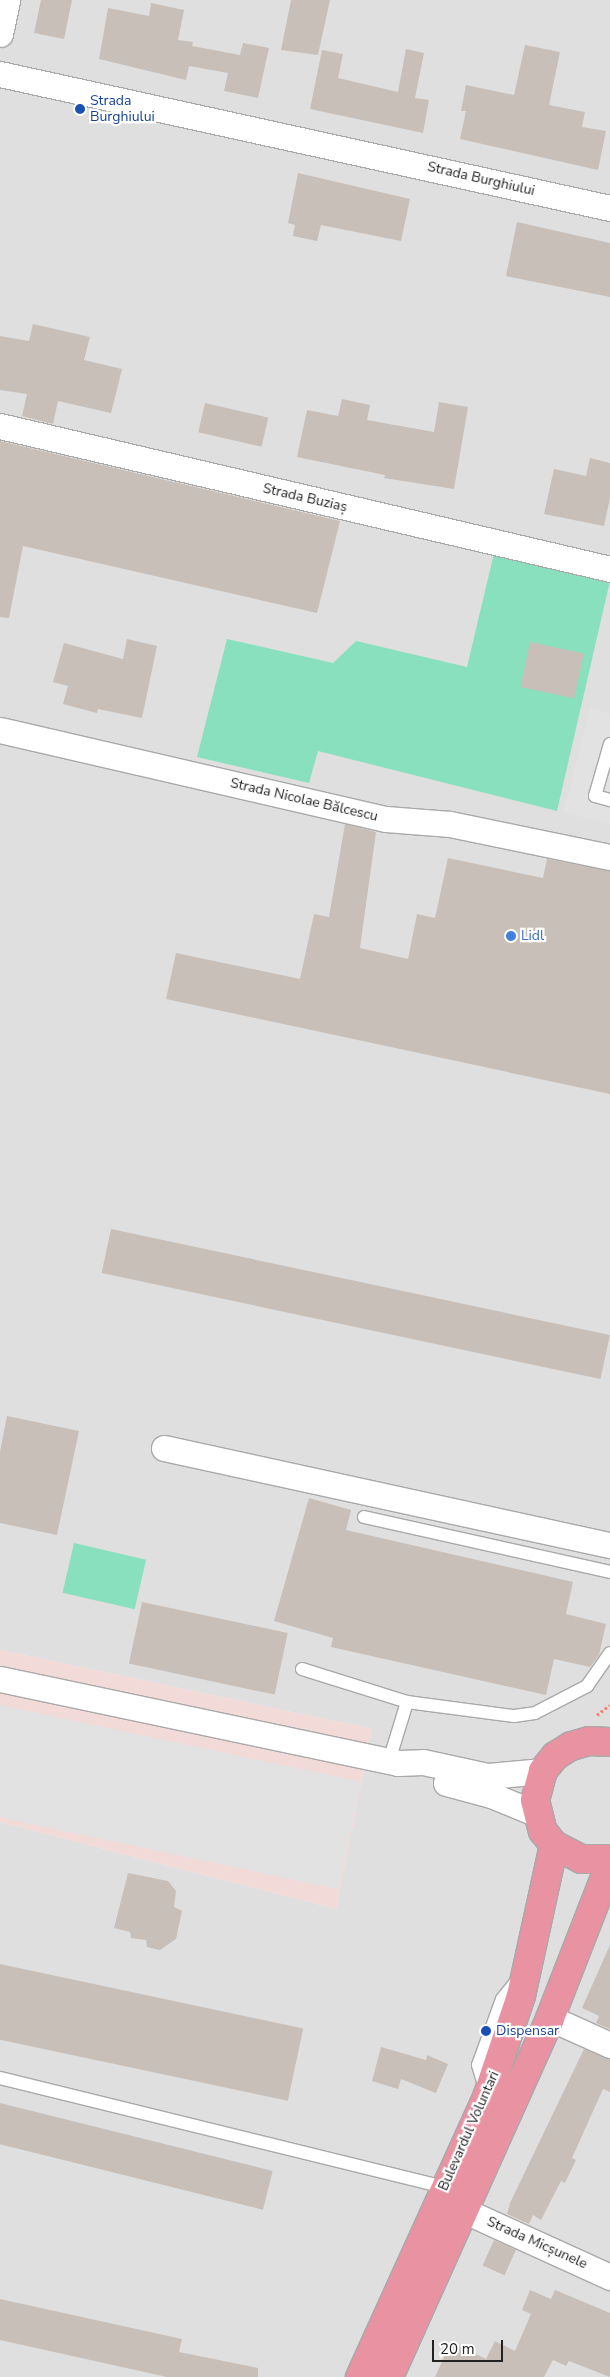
<!DOCTYPE html>
<meta charset="utf-8">
<style>
body{margin:0}
#map{position:relative;width:610px;height:2377px;overflow:hidden;background:#f2efe9;font-family:"Nunito Sans",sans-serif}
div>[style]{position:absolute}
.residential>*{inset:0;background:#e0dfdf}
.commercial>*{inset:0;background:#f2dad9}
.pitch>*{inset:0;background:#88e0be;transform-origin:0 0}
.parking>*{inset:0;background:#e2e2e2;transform-origin:0 0}
.building>*{inset:0;background:#c7bfb8;transform-origin:0 0}
.path>*{height:3px;margin-top:-1.5px;transform-origin:0;background:repeating-linear-gradient(90deg,#fa8072 0 2.5px,transparent 0 5px)}
.roads{filter:drop-shadow(1px 0 #a9a9a9) drop-shadow(-1px 0 #a9a9a9) drop-shadow(0 1px #a9a9a9) drop-shadow(0 -1px #a9a9a9)}
.lane>*{height:12px;margin:-6px;padding:0 6px;transform-origin:6px;border-radius:6px;background:#fff}
.street>*{height:25px;margin:-12.5px;padding:0 12.5px;transform-origin:12.5px;border-radius:12.5px;background:#fff}
.highway>*{height:28px;margin:-14px;padding:0 14px;transform-origin:14px;border-radius:14px;background:#e892a2}
.dots>*{width:14px;height:14px;translate:-50% -50%;box-sizing:border-box;border:2px solid #fff;border-radius:50%}
span{translate:-50% -50%;white-space:nowrap;text-align:center;line-height:1.15;-webkit-text-stroke:4.5px #fff;paint-order:stroke}
.transit-label{font-size:14px;color:#164399}
.left{translate:0 -50%;text-align:left}
.street-label{font-size:14px;color:#222}
.shop-label{font-size:14px;color:#366cbe}
.scale{position:absolute;left:432px;top:2340px;width:71px;height:22px;box-sizing:border-box;border:2px solid #222;border-top:0;padding-left:6px;font-size:15px;line-height:18px;white-space:nowrap;color:#222;-webkit-text-stroke:4px #fff;paint-order:stroke}
</style>
<div id="map">
<div class="residential">
<div style="clip-path:polygon(0 0,610px 0,610px 2377px,0 2377px,0 1822px,336px 1909px,372px 1729px,0 1650px)"></div>
</div>
<div class="commercial">
<div style="clip-path:polygon(0 1650px,372px 1729px,336px 1909px,0 1822px)"></div>
</div>
<div class="pitch">
<div style="clip-path:polygon(495px 549px,610px 581px,557px 811px,318px 751px,309px 783px,197px 757px,227px 639px,333px 663px,356px 641px,467px 667px)"></div>
<div style="left:74px;top:1543px;width:74px;height:51px;rotate:13deg"></div>
</div>
<div class="parking">
<div style="clip-path:polygon(590px 708px,610px 713px,610px 824px,564px 813px)"></div>
<div style="left:0;top:1705px;width:369px;height:110px;rotate:12deg"></div>
</div>
<div class="building">
<div style="clip-path:polygon(41px 0,72px 0,64px 39px,34px 33px)"></div>
<div style="clip-path:polygon(291px 0,330px 0,318px 55px,281px 50px)"></div>
<div style="clip-path:polygon(151px 3px,184px 10px,178px 40px,193px 42px,192px 46px,240px 55px,243px 43px,269px 48px,258px 98px,224px 91px,228px 73px,189px 66px,186px 80px,99px 59px,108px 8px,149px 16px)"></div>
<div style="clip-path:polygon(525px 45px,560px 52px,549px 105px,585px 112px,582px 127px,606px 131px,598px 170px,460px 139px,466px 111px,461px 111px,466px 85px,514px 95px)"></div>
<div style="clip-path:polygon(406px 49px,424px 53px,415px 98px,429px 100px,423px 133px,310px 109px,322px 50px,343px 54px,338px 78px,398px 92px)"></div>
<div style="clip-path:polygon(298px 173px,410px 199px,401px 241px,321px 225px,317px 241px,293px 236px,295px 225px,288px 223px)"></div>
<div style="clip-path:polygon(517px 222px,610px 243px,610px 297px,506px 276px)"></div>
<div style="clip-path:polygon(33px 324px,90px 337px,84px 360px,122px 369px,111px 413px,58px 401px,53px 424px,22px 416px,27px 394px,0 390px,0 336px,29px 341px)"></div>
<div style="clip-path:polygon(342px 399px,370px 405px,367px 420px,434px 432px,439px 402px,468px 407px,454px 489px,384px 478px,385px 475px,297px 457px,307px 410px,338px 416px)"></div>
<div style="left:205px;top:403px;width:65px;height:30px;rotate:13deg"></div>
<div style="clip-path:polygon(0 441px,340px 521px,317px 613px,23px 546px,9px 618px,0 617px)"></div>
<div style="clip-path:polygon(590px 458px,610px 463px,610px 498px,604px 526px,544px 514px,554px 469px,586px 476px)"></div>
<div style="clip-path:polygon(127px 639px,157px 646px,142px 718px,98px 709px,97px 713px,63px 704px,68px 686px,53px 682px,64px 643px,123px 659px)"></div>
<div style="left:530px;top:642px;width:55px;height:46px;rotate:12deg"></div>
<div style="clip-path:polygon(345px 824px,376px 832px,360px 948px,408px 959px,417px 914px,435px 918px,448px 858px,543px 878px,547px 859px,610px 871px,610px 1094px,166px 999px,176px 953px,300px 979px,314px 914px,329px 917px)"></div>
<div style="left:111px;top:1229px;width:510px;height:45px;rotate:12deg"></div>
<div style="clip-path:polygon(7px 1416px,79px 1431px,57px 1535px,0 1523px,0 1452px)"></div>
<div style="clip-path:polygon(309px 1498px,351px 1510px,346px 1530px,573px 1582px,566px 1614px,606px 1624px,599px 1655px,590px 1667px,554px 1659px,546px 1695px,331px 1647px,333px 1638px,274px 1621px)"></div>
<div style="left:142px;top:1602px;width:149px;height:63px;rotate:12deg"></div>
<div style="clip-path:polygon(128px 1873px,168px 1881px,176px 1891px,174px 1907px,182px 1911px,176px 1939px,160px 1950px,147px 1947px,146px 1940px,131px 1938px,130px 1932px,114px 1928px)"></div>
<div style="clip-path:polygon(610px 1945px,610px 2029px,596px 2023px,599px 2016px,582px 2008px)"></div>
<div style="left:0;top:1964px;width:310px;height:74px;rotate:12deg"></div>
<div style="clip-path:polygon(381px 2047px,426px 2060px,427px 2055px,448px 2064px,436px 2093px,401px 2079px,398px 2089px,372px 2081px)"></div>
<div style="clip-path:polygon(584px 2049px,610px 2059px,610px 2092px,603px 2089px,572px 2158px,576px 2160px,565px 2183px,561px 2181px,541px 2220px,533px 2215px,529px 2224px,507px 2214px,510px 2203px)"></div>
<div style="left:0;top:2103px;width:281px;height:40px;rotate:14deg"></div>
<div style="left:494px;top:2240px;width:24px;height:28px;rotate:24deg"></div>
<div style="clip-path:polygon(530px 2290px,551px 2299px,555px 2290px,610px 2313px,610px 2377px,569px 2361px,566px 2366px,553px 2360px,544px 2377px,435px 2377px,451px 2342px,486px 2359px,495px 2341px,515px 2351px,531px 2314px,522px 2310px)"></div>
<div style="clip-path:polygon(0 2299px,182px 2339px,179px 2352px,258px 2368px,258px 2377px,167px 2377px,0 2340px)"></div>
</div>
<div class="path">
<div style="left:597px;top:1715px;width:16px;rotate:-38deg"></div>
</div>
<div class="roads">
<div class="lane">
<div style="left:610px;top:744px;width:54px;rotate:106.1deg"></div>
<div style="left:595px;top:796px;width:16px;rotate:15deg"></div>
<div style="left:364px;top:1517px;width:252px;rotate:12.6deg"></div>
<div style="left:302px;top:1669px;width:110px;rotate:17.4deg"></div>
<div style="left:407px;top:1702px;width:108px;rotate:7.5deg"></div>
<div style="left:514px;top:1716px;width:21px;rotate:-8deg"></div>
<div style="left:535px;top:1713px;width:59px;rotate:-27.4deg"></div>
<div style="left:587px;top:1686px;width:40px;rotate:-55.1deg"></div>
<div style="left:389px;top:1761px;width:62px;rotate:-73deg"></div>
<div style="left:0;top:2078px;width:458px;rotate:13.8deg"></div>
<div style="left:485px;top:2088px;width:24px;rotate:-107deg"></div>
<div style="left:478px;top:2065px;width:70px;rotate:-70deg"></div>
<div style="left:502px;top:1999px;width:26px;rotate:-51deg"></div>
</div>
<div class="street">
<div style="left:0;top:34px;width:35px;rotate:-78deg"></div>
<div style="left:0;top:74px;width:625px;rotate:12.39deg"></div>
<div style="left:0;top:426px;width:627px;rotate:13.19deg"></div>
<div style="left:0;top:730px;width:396px;rotate:13deg"></div>
<div style="left:386px;top:819px;width:64px;rotate:4.5deg"></div>
<div style="left:450px;top:824px;width:163px;rotate:11.7deg"></div>
<div style="left:164px;top:1448px;width:456px;rotate:12.3deg"></div>
<div style="left:0;top:1679px;width:407px;rotate:11.9deg"></div>
<div style="left:398px;top:1763px;width:25px;rotate:-2deg"></div>
<div style="left:423px;top:1762px;width:66px;rotate:12.2deg"></div>
<div style="left:488px;top:1776px;width:55px;rotate:-5.2deg"></div>
<div style="left:446px;top:1783px;width:47px;rotate:14.9deg"></div>
<div style="left:491px;top:1795px;width:50px;rotate:22.4deg"></div>
<div style="left:550px;top:2018px;width:66px;rotate:24.2deg"></div>
<div style="left:463px;top:2210px;width:162px;rotate:24.5deg"></div>
</div>
<div class="highway">
<div style="left:610px;top:1742px;width:21px;rotate:-177deg"></div>
<div style="left:589px;top:1741px;width:19px;rotate:164deg"></div>
<div style="left:571px;top:1746px;width:19px;rotate:148deg"></div>
<div style="left:555px;top:1756px;width:19px;rotate:129deg"></div>
<div style="left:543px;top:1771px;width:30px;rotate:105deg"></div>
<div style="left:535px;top:1800px;width:32px;rotate:76deg"></div>
<div style="left:543px;top:1831px;width:18px;rotate:52deg"></div>
<div style="left:554px;top:1845px;width:30px;rotate:27deg"></div>
<div style="left:581px;top:1859px;width:29px"></div>
<div style="left:360px;top:2377px;width:307px;rotate:-65.6deg"></div>
<div style="left:487px;top:2097px;width:107px;rotate:-71.4deg"></div>
<div style="left:521px;top:1996px;width:155px;rotate:-77.7deg"></div>
<div style="left:389px;top:2377px;width:393px;rotate:-65.8deg"></div>
<div style="left:550px;top:2018px;width:165px;rotate:-68.7deg"></div>
</div>
</div>
<div class="dots">
<div style="left:80px;top:109px;background:#1a4fb4"></div>
<div style="left:511px;top:936px;background:#3f7fe0"></div>
<div style="left:486px;top:2031px;background:#1a4fb4"></div>
</div>
<div class="transit-label">
<span class="left" style="left:90px;top:109px">Strada<br>Burghiului</span>
<span class="left" style="left:496px;top:2031px">Dispensar</span>
</div>
<div class="street-label">
<span style="left:481px;top:179px;rotate:13deg">Strada Burghiului</span>
<span style="left:305px;top:498px;rotate:13deg">Strada Buziaș</span>
<span style="left:304px;top:800px;rotate:13deg">Strada Nicolae Bălcescu</span>
<span style="left:469px;top:2131px;rotate:-66deg">Bulevardul Voluntari</span>
<span style="left:537px;top:2243px;rotate:24deg">Strada Micșunele</span>
</div>
<div class="shop-label">
<span class="left" style="left:521px;top:936px">Lidl</span>
</div>
<div class="scale">20 m</div>
</div>
